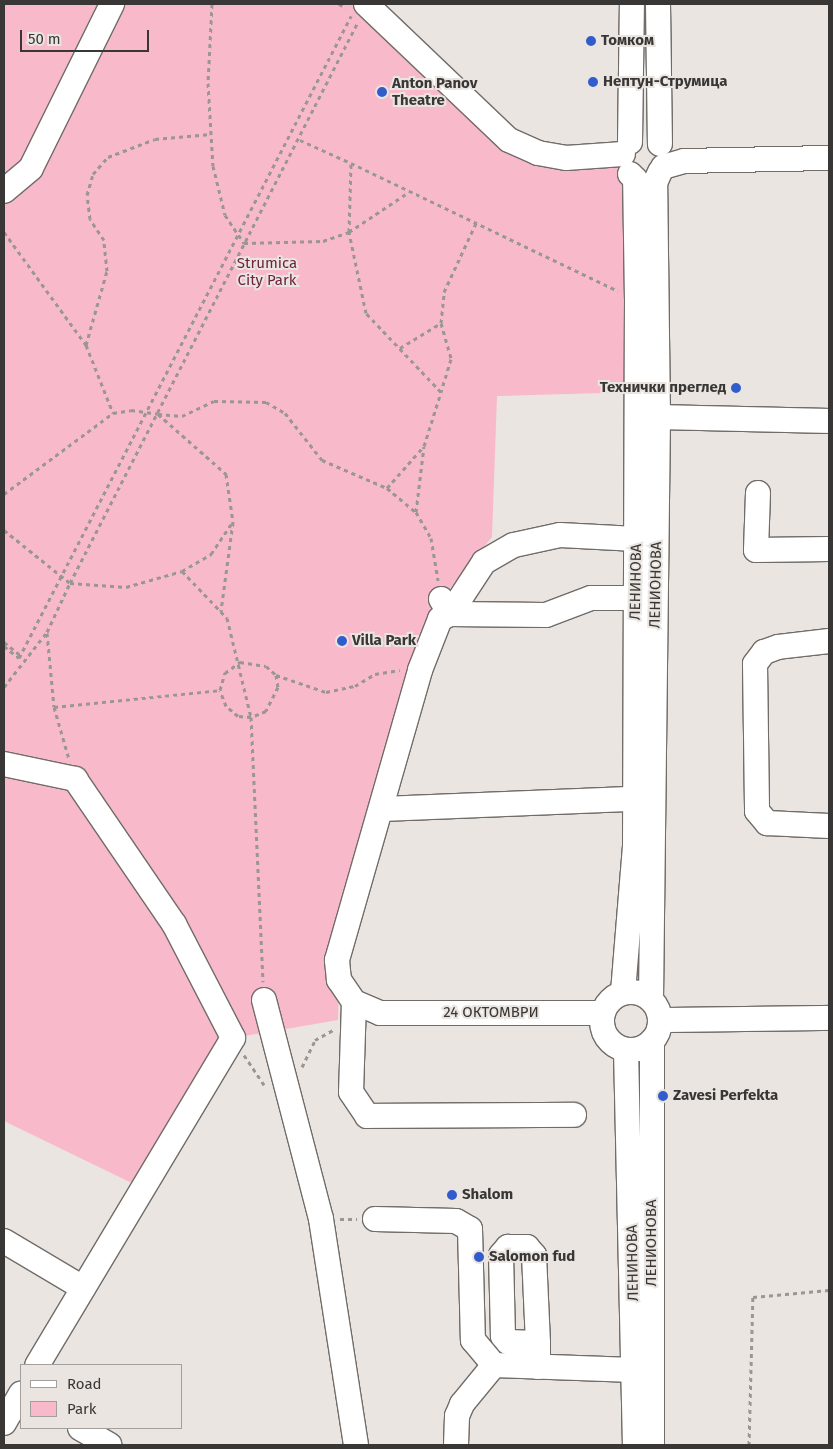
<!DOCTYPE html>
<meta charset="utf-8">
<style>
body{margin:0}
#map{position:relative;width:833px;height:1449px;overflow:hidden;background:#eae5e0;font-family:"Fira Sans",sans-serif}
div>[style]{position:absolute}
.green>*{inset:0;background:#f8b9cb}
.path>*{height:3px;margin-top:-1.5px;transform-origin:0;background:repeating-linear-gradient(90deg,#9a9692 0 4px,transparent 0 8px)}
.roads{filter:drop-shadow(1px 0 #716c68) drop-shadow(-1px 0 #716c68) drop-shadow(0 1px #716c68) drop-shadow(0 -1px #716c68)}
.minor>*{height:24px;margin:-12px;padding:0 12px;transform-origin:12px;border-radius:12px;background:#fff}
.minor>.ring{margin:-12px;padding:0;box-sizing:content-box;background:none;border:24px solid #fff;border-radius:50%}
.dots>*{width:14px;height:14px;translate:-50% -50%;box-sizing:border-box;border:2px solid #eae5e0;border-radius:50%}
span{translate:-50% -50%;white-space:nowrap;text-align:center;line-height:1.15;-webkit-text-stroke:4px #eae5e0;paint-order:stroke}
.poi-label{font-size:15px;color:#393735;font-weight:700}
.left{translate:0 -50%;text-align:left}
.right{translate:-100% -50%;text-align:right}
.park-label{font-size:15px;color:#6d233f}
.street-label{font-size:15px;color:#393735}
.frame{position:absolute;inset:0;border:5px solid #393735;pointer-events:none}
.legend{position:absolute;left:20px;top:1364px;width:162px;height:65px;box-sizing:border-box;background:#eae5e0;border:1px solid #a39f9c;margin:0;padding:6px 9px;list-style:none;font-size:15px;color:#393735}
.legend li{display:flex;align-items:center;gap:10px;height:25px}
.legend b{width:25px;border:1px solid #a39f9c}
.scale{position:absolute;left:20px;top:30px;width:129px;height:22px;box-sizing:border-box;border:2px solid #393735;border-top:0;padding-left:6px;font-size:15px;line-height:18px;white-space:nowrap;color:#393735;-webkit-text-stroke:4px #eae5e0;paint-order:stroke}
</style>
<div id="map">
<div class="green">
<div style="clip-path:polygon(4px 4px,366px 4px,509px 140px,598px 157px,635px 179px,637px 392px,497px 396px,492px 537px,441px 599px,339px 980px,338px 1020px,233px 1038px,142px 1188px,4px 1121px)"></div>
</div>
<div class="path">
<div style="left:212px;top:4px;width:79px;rotate:92.9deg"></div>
<div style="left:208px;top:83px;width:83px;rotate:86.6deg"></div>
<div style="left:213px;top:166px;width:50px;rotate:76.2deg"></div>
<div style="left:225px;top:215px;width:34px;rotate:56deg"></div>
<div style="left:244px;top:243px;width:79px;rotate:-1.5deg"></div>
<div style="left:323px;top:241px;width:28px;rotate:-19deg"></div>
<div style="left:349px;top:232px;width:69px;rotate:-88.3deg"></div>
<div style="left:351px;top:163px;width:296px;rotate:25.6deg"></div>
<div style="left:339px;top:4px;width:8px;rotate:30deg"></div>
<div style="left:300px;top:140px;width:56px;rotate:24.3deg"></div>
<div style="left:4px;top:232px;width:140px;rotate:54deg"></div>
<div style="left:86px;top:345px;width:73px;rotate:68.3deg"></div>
<div style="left:113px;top:413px;width:18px;rotate:-9deg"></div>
<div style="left:131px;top:410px;width:27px;rotate:8deg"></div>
<div style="left:158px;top:414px;width:91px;rotate:41.4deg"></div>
<div style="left:226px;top:474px;width:49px;rotate:81.7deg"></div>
<div style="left:233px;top:522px;width:90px;rotate:97.7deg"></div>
<div style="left:441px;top:323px;width:37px;rotate:74deg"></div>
<div style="left:451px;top:359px;width:34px;rotate:107deg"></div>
<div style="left:86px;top:345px;width:77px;rotate:-74.2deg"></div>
<div style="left:107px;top:271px;width:31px;rotate:-96deg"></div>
<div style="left:104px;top:240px;width:25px;rotate:-124deg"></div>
<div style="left:90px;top:219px;width:24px;rotate:-97deg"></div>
<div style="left:87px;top:195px;width:22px;rotate:-74deg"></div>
<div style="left:93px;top:174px;width:23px;rotate:-49deg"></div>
<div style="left:108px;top:157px;width:50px;rotate:-21deg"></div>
<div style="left:155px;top:139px;width:56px;rotate:-5.1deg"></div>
<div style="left:400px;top:348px;width:48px;rotate:-31.4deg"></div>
<div style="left:441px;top:323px;width:31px;rotate:-84deg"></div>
<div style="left:444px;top:292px;width:76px;rotate:-65.1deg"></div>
<div style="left:158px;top:414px;width:24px;rotate:5deg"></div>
<div style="left:182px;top:416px;width:35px;rotate:-25deg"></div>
<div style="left:214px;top:401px;width:52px;rotate:1.1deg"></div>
<div style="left:266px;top:402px;width:22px;rotate:30deg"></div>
<div style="left:285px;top:413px;width:60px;rotate:51.8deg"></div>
<div style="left:322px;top:460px;width:71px;rotate:23.3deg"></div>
<div style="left:387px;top:488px;width:38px;rotate:40deg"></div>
<div style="left:416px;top:512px;width:66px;rotate:-83.1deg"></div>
<div style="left:424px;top:446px;width:57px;rotate:-72.5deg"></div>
<div style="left:441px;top:392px;width:109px;rotate:-133.5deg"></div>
<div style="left:366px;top:313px;width:83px;rotate:-101.9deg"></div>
<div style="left:349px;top:232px;width:72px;rotate:-33.7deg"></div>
<div style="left:387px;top:488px;width:56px;rotate:-48.6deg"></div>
<div style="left:4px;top:494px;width:136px;rotate:-36.6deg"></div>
<div style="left:416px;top:512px;width:30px;rotate:60deg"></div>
<div style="left:431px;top:538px;width:43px;rotate:80.5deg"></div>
<div style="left:4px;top:530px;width:85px;rotate:38.8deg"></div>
<div style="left:70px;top:583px;width:631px;rotate:-62.83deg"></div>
<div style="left:182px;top:571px;width:65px;rotate:46.2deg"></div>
<div style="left:227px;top:618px;width:102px;rotate:76.4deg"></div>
<div style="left:251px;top:717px;width:265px;rotate:87.4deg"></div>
<div style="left:47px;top:633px;width:74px;rotate:84.6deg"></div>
<div style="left:54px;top:707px;width:54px;rotate:73.9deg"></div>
<div style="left:4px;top:642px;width:22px;rotate:39deg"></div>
<div style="left:4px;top:646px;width:19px;rotate:39deg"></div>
<div style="left:19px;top:658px;width:723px;rotate:-62.65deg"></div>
<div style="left:276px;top:675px;width:53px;rotate:18.8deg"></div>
<div style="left:326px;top:692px;width:30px;rotate:-12deg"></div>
<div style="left:355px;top:686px;width:23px;rotate:-31deg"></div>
<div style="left:375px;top:674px;width:25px;rotate:-9deg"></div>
<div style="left:4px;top:687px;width:70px;rotate:-52deg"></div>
<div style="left:47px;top:632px;width:54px;rotate:-64.9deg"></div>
<div style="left:70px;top:583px;width:56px;rotate:4.1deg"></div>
<div style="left:126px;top:587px;width:58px;rotate:-15.9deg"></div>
<div style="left:182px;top:571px;width:34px;rotate:-30deg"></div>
<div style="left:211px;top:554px;width:37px;rotate:-56deg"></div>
<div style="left:54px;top:707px;width:167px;rotate:-5.8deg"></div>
<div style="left:220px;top:690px;width:18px;rotate:-74deg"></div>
<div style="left:225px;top:673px;width:19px;rotate:-36deg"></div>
<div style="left:240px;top:662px;width:26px;rotate:9deg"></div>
<div style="left:266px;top:666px;width:13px;rotate:42deg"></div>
<div style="left:276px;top:675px;width:12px;rotate:81deg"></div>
<div style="left:278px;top:687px;width:27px;rotate:117deg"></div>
<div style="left:266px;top:711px;width:16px;rotate:158deg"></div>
<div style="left:251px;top:717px;width:13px;rotate:-176deg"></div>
<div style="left:238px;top:716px;width:16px;rotate:-140deg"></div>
<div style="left:226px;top:706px;width:17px;rotate:-111deg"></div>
<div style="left:601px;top:1031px;width:14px;rotate:60deg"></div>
<div style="left:244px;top:1055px;width:36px;rotate:56deg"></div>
<div style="left:302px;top:1067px;width:30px;rotate:-64deg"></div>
<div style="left:315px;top:1040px;width:21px;rotate:-29deg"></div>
<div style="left:340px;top:1219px;width:17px"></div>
<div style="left:749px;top:1445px;width:148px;rotate:-88.5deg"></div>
<div style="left:753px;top:1297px;width:76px;rotate:-5.3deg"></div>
</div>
<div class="roads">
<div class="minor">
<div style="left:366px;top:4px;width:197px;rotate:43.6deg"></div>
<div style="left:509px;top:140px;width:32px;rotate:24deg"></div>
<div style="left:538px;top:153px;width:28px;rotate:10deg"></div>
<div style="left:566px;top:158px;width:57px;rotate:-4deg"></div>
<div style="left:658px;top:4px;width:140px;rotate:89.2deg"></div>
<div style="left:630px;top:142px;width:138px;rotate:-89.2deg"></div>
<div style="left:663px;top:167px;width:22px;rotate:-16deg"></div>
<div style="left:684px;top:161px;width:145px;rotate:-1.2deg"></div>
<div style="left:4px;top:191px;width:35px;rotate:-40deg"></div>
<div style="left:31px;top:168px;width:183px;rotate:-63.7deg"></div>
<div style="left:658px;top:417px;width:171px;rotate:1.3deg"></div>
<div style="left:758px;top:493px;width:57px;rotate:92deg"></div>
<div style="left:756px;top:550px;width:73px;rotate:-0.8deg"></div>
<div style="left:441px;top:599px;width:17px;rotate:59deg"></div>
<div style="left:450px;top:614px;width:62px;rotate:-56.8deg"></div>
<div style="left:484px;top:562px;width:34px;rotate:-30deg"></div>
<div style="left:514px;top:545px;width:47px;rotate:-12.3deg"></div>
<div style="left:560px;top:535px;width:76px;rotate:3deg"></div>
<div style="left:829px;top:641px;width:51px;rotate:173.3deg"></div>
<div style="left:778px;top:647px;width:15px;rotate:160deg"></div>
<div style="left:764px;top:652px;width:15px;rotate:127deg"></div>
<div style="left:755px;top:664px;width:147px;rotate:89.2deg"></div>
<div style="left:757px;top:811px;width:16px;rotate:50deg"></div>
<div style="left:767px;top:823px;width:62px;rotate:2.8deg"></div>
<div style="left:4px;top:764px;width:73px;rotate:11.9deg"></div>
<div style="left:75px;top:779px;width:176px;rotate:55.7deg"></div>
<div style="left:174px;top:924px;width:128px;rotate:62.6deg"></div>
<div style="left:233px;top:1038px;width:381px;rotate:120.9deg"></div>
<div style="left:382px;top:809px;width:253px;rotate:-2.3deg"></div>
<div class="ring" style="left:602px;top:992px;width:34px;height:34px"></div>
<div style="left:623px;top:992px;width:147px;rotate:-85.3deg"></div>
<div style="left:635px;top:845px;width:545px;rotate:-89.79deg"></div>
<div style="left:637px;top:300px;width:121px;rotate:-90.9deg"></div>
<div style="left:635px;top:179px;width:7px;rotate:-135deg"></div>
<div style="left:651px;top:999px;width:582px;rotate:-89.31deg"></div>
<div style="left:658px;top:417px;width:234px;rotate:-90.7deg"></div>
<div style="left:655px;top:183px;width:12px;rotate:-66deg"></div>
<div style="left:264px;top:1000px;width:226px;rotate:75.4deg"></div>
<div style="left:321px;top:1219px;width:229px;rotate:81.2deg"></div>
<div style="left:354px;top:1002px;width:90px;rotate:91.9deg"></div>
<div style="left:351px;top:1092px;width:29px;rotate:56deg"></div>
<div style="left:367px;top:1116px;width:207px;rotate:-0.3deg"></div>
<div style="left:602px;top:1013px;width:222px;rotate:180deg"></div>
<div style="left:380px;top:1013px;width:28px;rotate:-157deg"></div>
<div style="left:354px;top:1002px;width:27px;rotate:-124deg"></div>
<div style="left:339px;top:980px;width:20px;rotate:-96deg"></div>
<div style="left:337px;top:960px;width:302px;rotate:-74deg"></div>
<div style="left:420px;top:670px;width:55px;rotate:-68.6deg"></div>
<div style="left:440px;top:619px;width:11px;rotate:-27deg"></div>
<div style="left:450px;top:614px;width:96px;rotate:0.6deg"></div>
<div style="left:546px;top:615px;width:48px;rotate:-20.7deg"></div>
<div style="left:591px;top:598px;width:44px"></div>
<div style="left:660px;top:1020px;width:169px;rotate:-0.7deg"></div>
<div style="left:652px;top:1041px;width:404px;rotate:90deg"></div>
<div style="left:626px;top:1050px;width:395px;rotate:88.7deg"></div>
<div style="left:375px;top:1219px;width:81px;rotate:1.4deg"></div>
<div style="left:456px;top:1221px;width:16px;rotate:30deg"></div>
<div style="left:470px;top:1229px;width:111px;rotate:88.5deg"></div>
<div style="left:473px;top:1340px;width:33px;rotate:50deg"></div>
<div style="left:494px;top:1365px;width:140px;rotate:2deg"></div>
<div style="left:4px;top:1241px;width:92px;rotate:30.7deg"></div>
<div style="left:538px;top:1343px;width:30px;rotate:-178deg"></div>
<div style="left:508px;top:1342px;width:8px;rotate:-130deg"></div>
<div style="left:503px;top:1336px;width:81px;rotate:-91.4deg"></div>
<div style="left:501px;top:1255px;width:11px;rotate:-49deg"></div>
<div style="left:508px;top:1247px;width:19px"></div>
<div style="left:527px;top:1247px;width:11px;rotate:49deg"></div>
<div style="left:534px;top:1255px;width:88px;rotate:87.4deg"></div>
<div style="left:538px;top:1343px;width:24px;rotate:90deg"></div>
<div style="left:4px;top:1423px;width:34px;rotate:-60deg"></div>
<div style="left:80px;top:1428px;width:34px;rotate:30deg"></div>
<div style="left:456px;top:1445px;width:29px;rotate:-88deg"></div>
<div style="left:457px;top:1416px;width:13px;rotate:-67deg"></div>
<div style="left:462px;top:1404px;width:50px;rotate:-50.6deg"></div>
</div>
</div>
<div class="dots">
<div style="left:591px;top:41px;background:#325ccb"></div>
<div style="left:593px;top:82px;background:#325ccb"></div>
<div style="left:382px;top:92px;background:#325ccb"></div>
<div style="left:736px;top:388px;background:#325ccb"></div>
<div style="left:342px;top:641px;background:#325ccb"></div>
<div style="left:663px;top:1096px;background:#325ccb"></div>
<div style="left:452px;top:1195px;background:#325ccb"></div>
<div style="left:479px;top:1257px;background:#325ccb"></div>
</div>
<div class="poi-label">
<span class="left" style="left:601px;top:41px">Томком</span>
<span class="left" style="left:603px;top:82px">Нептун-Струмица</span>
<span class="left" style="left:392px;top:92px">Anton Panov<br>Theatre</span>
<span class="right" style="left:726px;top:388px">Технички преглед</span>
<span class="left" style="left:352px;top:641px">Villa Park</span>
<span class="left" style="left:673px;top:1096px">Zavesi Perfekta</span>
<span class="left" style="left:462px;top:1195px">Shalom</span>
<span class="left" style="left:489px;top:1257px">Salomon fud</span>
</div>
<div class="park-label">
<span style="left:267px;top:272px">Strumica<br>City Park</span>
</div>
<div class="street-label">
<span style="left:636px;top:582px;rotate:-89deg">ЛЕНИНОВА</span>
<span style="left:656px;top:585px;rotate:-89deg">ЛЕНИОНОВА</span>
<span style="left:491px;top:1013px">24 ОКТОМВРИ</span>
<span style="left:652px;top:1243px;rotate:-90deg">ЛЕНИОНОВА</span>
<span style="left:633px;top:1263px;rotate:-91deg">ЛЕНИНОВА</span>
</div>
<div class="frame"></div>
<ul class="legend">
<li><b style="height:6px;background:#fff"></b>Road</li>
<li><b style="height:14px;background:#f8b9cb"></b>Park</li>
</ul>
<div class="scale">50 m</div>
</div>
